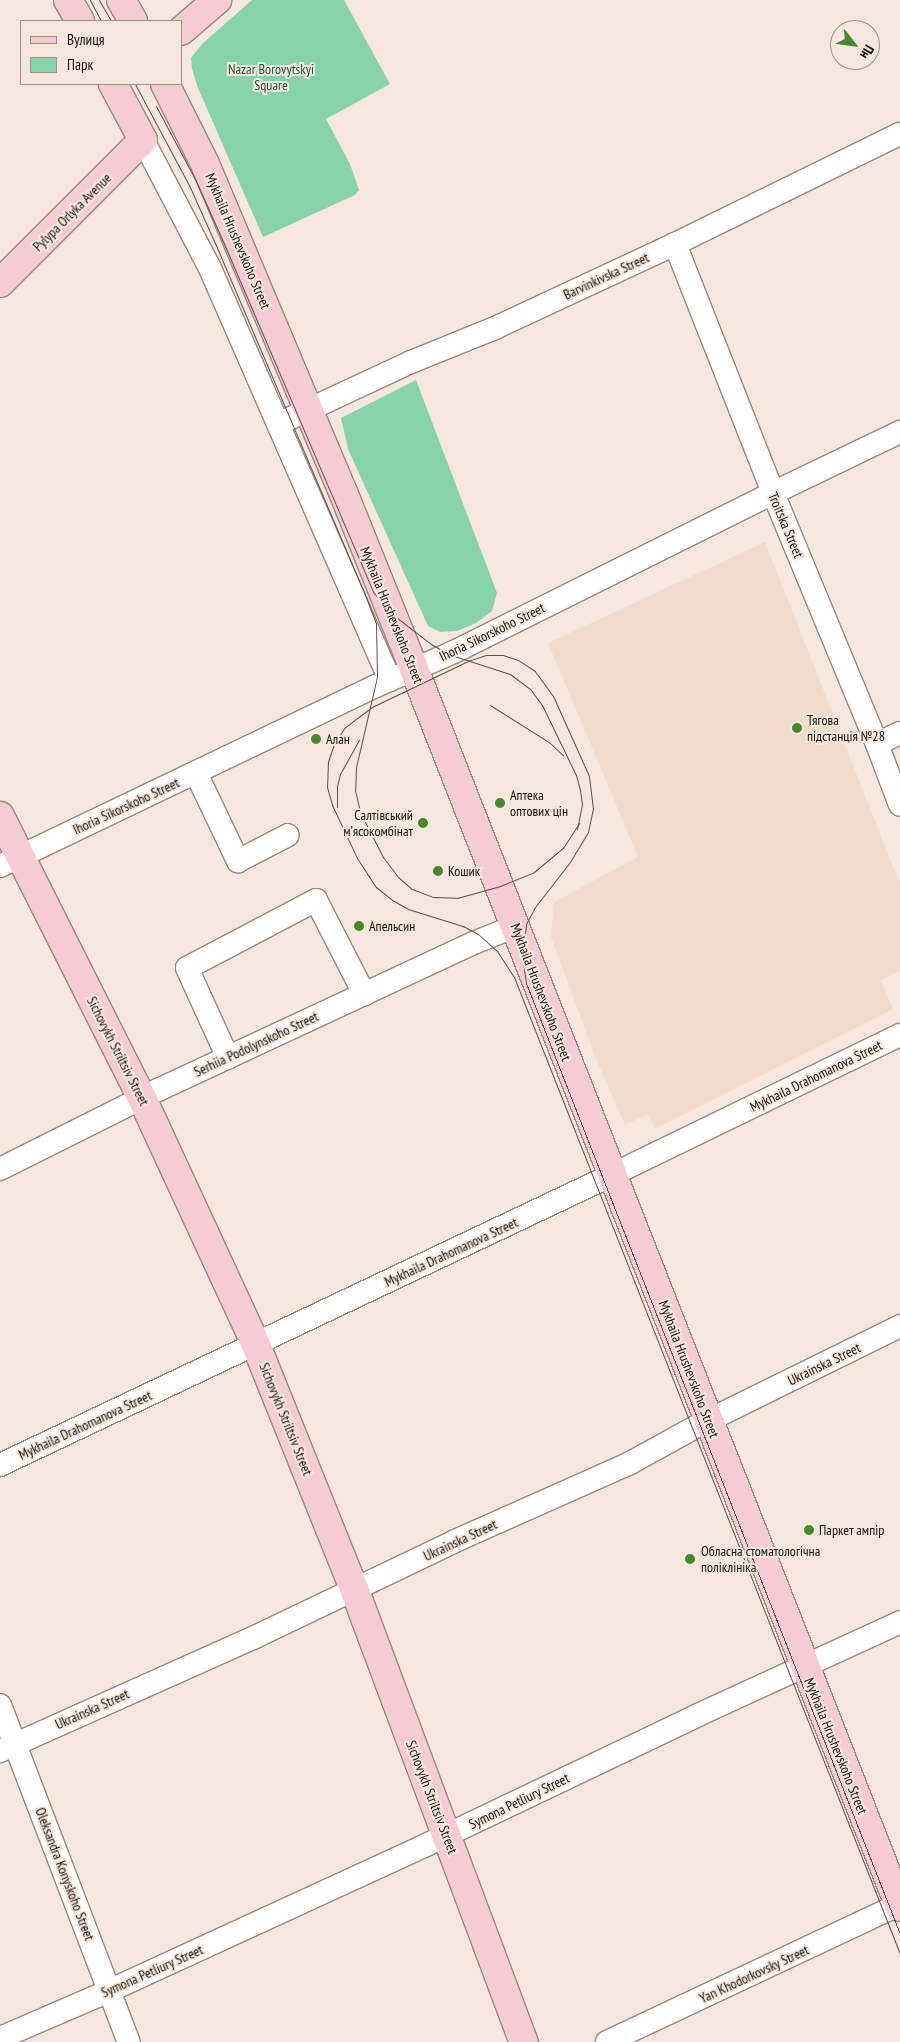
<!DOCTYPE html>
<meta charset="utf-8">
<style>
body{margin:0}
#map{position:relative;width:900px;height:2042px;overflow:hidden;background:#f6e7dd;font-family:"PT Sans Narrow",sans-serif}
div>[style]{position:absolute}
.built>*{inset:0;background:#f1dbcc}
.green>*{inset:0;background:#87d2a7}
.roads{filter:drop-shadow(1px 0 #96887f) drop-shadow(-1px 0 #96887f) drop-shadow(0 1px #96887f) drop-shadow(0 -1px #96887f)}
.minor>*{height:22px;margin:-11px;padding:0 11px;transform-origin:11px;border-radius:11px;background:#fff}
.major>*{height:28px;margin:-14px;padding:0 14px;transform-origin:14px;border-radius:14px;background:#f7cbd3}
.tram>*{height:1px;margin:-0.5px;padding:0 0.5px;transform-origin:0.5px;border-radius:0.5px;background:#58504b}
.dots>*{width:14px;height:14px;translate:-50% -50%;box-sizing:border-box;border:2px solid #f6e7dd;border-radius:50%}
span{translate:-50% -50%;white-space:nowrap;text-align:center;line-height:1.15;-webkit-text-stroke:4px #f6e7dd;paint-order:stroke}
.park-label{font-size:14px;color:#1a5639}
.street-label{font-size:14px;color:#15110d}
.poi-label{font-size:14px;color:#15110d}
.left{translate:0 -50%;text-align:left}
.right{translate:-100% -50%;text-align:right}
.legend{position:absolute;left:20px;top:20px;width:162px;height:65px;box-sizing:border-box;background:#f6e7dd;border:1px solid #9c918a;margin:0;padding:6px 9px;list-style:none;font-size:15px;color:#15110d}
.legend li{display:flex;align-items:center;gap:10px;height:25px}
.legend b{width:25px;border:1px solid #9c918a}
.north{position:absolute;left:830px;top:20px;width:50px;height:50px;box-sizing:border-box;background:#f6e7dd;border:1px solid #9c918a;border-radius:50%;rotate:120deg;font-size:14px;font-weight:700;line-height:20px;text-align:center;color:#15110d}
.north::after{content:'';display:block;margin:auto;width:18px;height:22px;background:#47882a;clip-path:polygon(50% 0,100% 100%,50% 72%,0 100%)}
</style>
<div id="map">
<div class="built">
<div style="clip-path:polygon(765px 542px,900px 884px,900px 971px,881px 980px,893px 1009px,655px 1129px,648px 1114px,625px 1125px,596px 1059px,551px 937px,554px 902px,638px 857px,548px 643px)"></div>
</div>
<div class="green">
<div style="clip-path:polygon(252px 0,344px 0,390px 84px,326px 119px,350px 164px,359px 190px,355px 195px,263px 237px,198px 88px,192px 69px,191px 58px,202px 44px)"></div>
<div style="clip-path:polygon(416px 380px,497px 593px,492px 611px,476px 623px,457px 631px,440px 632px,428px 626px,348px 449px,341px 418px)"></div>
</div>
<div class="roads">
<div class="minor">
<div style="left:143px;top:140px;width:142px;rotate:62.4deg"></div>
<div style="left:209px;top:266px;width:452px;rotate:66.4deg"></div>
<div style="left:675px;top:244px;width:268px;rotate:68.5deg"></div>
<div style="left:773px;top:493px;width:272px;rotate:67.5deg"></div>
<div style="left:877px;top:744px;width:65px;rotate:69.3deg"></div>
<div style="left:278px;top:424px;width:147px;rotate:-25deg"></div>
<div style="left:411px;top:362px;width:91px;rotate:-22deg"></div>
<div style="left:495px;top:328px;width:199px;rotate:-25deg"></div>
<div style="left:675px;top:244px;width:250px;rotate:-26.1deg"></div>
<div style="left:877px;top:744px;width:25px;rotate:-26deg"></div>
<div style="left:196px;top:773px;width:98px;rotate:64.5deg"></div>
<div style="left:238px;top:861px;width:56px;rotate:-27.5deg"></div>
<div style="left:0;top:866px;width:417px;rotate:-25.6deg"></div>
<div style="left:376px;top:686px;width:87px;rotate:-23.6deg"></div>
<div style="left:456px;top:651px;width:354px;rotate:-26.5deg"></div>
<div style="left:773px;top:493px;width:141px;rotate:-25.7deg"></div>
<div style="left:228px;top:1058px;width:99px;rotate:-114.5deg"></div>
<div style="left:187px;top:968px;width:146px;rotate:-27.8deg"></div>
<div style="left:316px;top:900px;width:106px;rotate:62.9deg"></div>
<div style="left:0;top:1169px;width:177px;rotate:-26.6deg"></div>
<div style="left:158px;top:1090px;width:351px;rotate:-25deg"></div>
<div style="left:476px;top:942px;width:43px;rotate:-21.8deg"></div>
<div style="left:0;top:1465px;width:658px;rotate:-25.36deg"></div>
<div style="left:595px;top:1183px;width:339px;rotate:-25.9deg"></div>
<div style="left:0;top:1705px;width:361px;rotate:69.1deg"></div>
<div style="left:0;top:1751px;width:279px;rotate:-24.1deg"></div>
<div style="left:255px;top:1637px;width:222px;rotate:-25.6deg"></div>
<div style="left:455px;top:1541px;width:192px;rotate:-24deg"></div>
<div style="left:630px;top:1463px;width:79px;rotate:-28.8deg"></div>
<div style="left:699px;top:1425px;width:224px;rotate:-26.2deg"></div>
<div style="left:0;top:2038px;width:119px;rotate:-23.3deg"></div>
<div style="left:109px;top:1991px;width:349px;rotate:-24.7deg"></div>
<div style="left:426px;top:1845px;width:299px;rotate:-25.5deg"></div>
<div style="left:696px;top:1716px;width:225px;rotate:-24.7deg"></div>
<div style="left:607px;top:2042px;width:324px;rotate:-25.2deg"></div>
</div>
<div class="major">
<div style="left:68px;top:0;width:24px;rotate:60deg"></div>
<div style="left:121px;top:0;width:24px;rotate:60deg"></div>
<div style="left:181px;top:31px;width:48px;rotate:-40.7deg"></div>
<div style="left:165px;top:84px;width:89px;rotate:63.4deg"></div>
<div style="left:205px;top:164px;width:356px;rotate:67.2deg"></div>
<div style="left:343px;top:492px;width:191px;rotate:68.1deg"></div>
<div style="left:414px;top:669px;width:1330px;rotate:68.57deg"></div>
<div style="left:0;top:283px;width:202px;rotate:-45deg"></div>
<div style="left:143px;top:140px;width:64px;rotate:-118.2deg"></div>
<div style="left:0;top:816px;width:316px;rotate:63.3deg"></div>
<div style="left:142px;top:1098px;width:272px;rotate:65.2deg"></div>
<div style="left:256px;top:1345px;width:265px;rotate:68.1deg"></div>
<div style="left:355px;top:1591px;width:482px;rotate:69.5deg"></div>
</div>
</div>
<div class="tram">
<div style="left:90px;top:0;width:24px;rotate:62deg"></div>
<div style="left:99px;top:0;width:24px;rotate:60deg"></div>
<div style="left:135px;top:84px;width:115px;rotate:61.9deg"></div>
<div style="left:189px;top:185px;width:64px;rotate:65.9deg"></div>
<div style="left:215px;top:243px;width:388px;rotate:66.9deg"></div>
<div style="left:367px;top:600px;width:26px;rotate:69deg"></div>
<div style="left:376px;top:624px;width:53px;rotate:88.9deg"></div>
<div style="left:377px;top:677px;width:92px;rotate:103.1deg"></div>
<div style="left:356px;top:767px;width:23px;rotate:92deg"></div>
<div style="left:355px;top:790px;width:23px;rotate:77deg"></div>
<div style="left:360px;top:812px;width:51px;rotate:62.9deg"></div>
<div style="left:383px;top:857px;width:25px;rotate:53deg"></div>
<div style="left:398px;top:877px;width:18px;rotate:41deg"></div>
<div style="left:412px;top:889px;width:22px;rotate:21deg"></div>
<div style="left:433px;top:897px;width:24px;rotate:2deg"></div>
<div style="left:457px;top:898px;width:45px;rotate:-15.6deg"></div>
<div style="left:500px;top:886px;width:37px;rotate:-22deg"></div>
<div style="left:534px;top:872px;width:38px;rotate:-40deg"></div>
<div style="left:563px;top:848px;width:30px;rotate:-57deg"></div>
<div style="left:156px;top:106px;width:85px;rotate:61.9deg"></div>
<div style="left:196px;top:181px;width:64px;rotate:65.9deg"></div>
<div style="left:222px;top:239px;width:385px;rotate:66.8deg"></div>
<div style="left:374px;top:593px;width:28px;rotate:49deg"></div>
<div style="left:392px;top:614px;width:49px;rotate:37.6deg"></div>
<div style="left:431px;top:644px;width:20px;rotate:30deg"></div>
<div style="left:448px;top:654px;width:65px;rotate:17.9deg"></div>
<div style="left:510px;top:674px;width:26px;rotate:37deg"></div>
<div style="left:531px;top:690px;width:19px;rotate:54deg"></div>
<div style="left:542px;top:705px;width:78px;rotate:64.1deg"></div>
<div style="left:576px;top:775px;width:16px;rotate:75deg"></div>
<div style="left:580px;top:790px;width:14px;rotate:82deg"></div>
<div style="left:582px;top:804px;width:26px;rotate:101deg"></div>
<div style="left:490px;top:705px;width:71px;rotate:32.3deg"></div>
<div style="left:550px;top:743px;width:18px;rotate:43deg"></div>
<div style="left:337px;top:807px;width:21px;rotate:-90deg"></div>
<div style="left:337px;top:786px;width:12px;rotate:-76deg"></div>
<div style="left:340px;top:774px;width:39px;rotate:-61deg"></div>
<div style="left:900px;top:1934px;width:1022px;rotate:-111.47deg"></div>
<div style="left:526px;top:983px;width:29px;rotate:-98deg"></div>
<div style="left:522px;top:954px;width:30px;rotate:-82deg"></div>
<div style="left:526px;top:924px;width:19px;rotate:-62deg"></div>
<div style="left:535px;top:907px;width:57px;rotate:-52.1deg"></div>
<div style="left:570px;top:862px;width:35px;rotate:-59deg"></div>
<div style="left:588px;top:832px;width:24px;rotate:-78deg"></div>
<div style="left:593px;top:809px;width:33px;rotate:-97deg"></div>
<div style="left:589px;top:776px;width:88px;rotate:-114.2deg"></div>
<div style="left:553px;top:696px;width:31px;rotate:-126deg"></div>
<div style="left:535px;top:671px;width:20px;rotate:-147deg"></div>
<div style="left:518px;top:660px;width:16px;rotate:-162deg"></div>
<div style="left:503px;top:655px;width:17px;rotate:180deg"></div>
<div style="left:486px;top:655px;width:19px;rotate:162deg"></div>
<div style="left:468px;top:661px;width:106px;rotate:154.4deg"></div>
<div style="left:372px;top:707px;width:34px;rotate:143deg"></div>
<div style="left:345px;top:727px;width:20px;rotate:123deg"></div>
<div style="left:334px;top:744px;width:18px;rotate:109deg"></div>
<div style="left:328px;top:761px;width:26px;rotate:92deg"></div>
<div style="left:327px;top:787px;width:19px;rotate:74deg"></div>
<div style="left:332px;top:805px;width:59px;rotate:64.7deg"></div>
<div style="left:357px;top:858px;width:35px;rotate:57deg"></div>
<div style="left:376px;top:887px;width:21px;rotate:39deg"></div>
<div style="left:392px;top:900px;width:18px;rotate:29deg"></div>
<div style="left:408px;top:909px;width:58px;rotate:17.2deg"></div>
<div style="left:463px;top:926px;width:17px;rotate:28deg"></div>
<div style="left:478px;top:934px;width:25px;rotate:42deg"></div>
<div style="left:497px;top:951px;width:31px;rotate:57deg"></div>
<div style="left:514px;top:977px;width:1050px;rotate:68.44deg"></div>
</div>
<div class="dots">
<div style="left:797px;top:728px;background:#47882a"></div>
<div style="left:316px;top:739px;background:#47882a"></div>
<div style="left:500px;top:803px;background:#47882a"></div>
<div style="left:423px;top:823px;background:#47882a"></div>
<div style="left:438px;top:871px;background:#47882a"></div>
<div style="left:359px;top:926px;background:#47882a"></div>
<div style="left:809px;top:1530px;background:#47882a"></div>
<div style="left:690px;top:1559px;background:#47882a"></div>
</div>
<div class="park-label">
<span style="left:271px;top:77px">Nazar Borovytskyi<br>Square</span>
</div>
<div class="street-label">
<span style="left:72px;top:212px;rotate:-45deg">Pylypa Orlyka Avenue</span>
<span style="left:238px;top:241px;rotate:67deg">Mykhaila Hrushevskoho Street</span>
<span style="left:606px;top:276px;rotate:-25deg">Barvinkivska Street</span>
<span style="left:786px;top:525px;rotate:67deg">Troitska Street</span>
<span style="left:392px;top:615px;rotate:68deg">Mykhaila Hrushevskoho Street</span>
<span style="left:492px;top:632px;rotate:-26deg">Ihoria Sikorskoho Street</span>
<span style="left:126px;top:806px;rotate:-25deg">Ihoria Sikorskoho Street</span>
<span style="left:541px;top:992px;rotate:69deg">Mykhaila Hrushevskoho Street</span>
<span style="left:256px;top:1044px;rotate:-25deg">Serhiia Podolynskoho Street</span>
<span style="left:118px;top:1051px;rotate:63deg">Sichovykh Striltsiv Street</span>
<span style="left:816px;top:1076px;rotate:-26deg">Mykhaila Drahomanova Street</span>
<span style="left:451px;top:1252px;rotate:-25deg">Mykhaila Drahomanova Street</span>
<span style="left:824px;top:1364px;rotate:-26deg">Ukrainska Street</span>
<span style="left:689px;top:1369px;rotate:69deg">Mykhaila Hrushevskoho Street</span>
<span style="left:286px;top:1419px;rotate:68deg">Sichovykh Striltsiv Street</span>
<span style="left:85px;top:1425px;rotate:-25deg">Mykhaila Drahomanova Street</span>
<span style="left:460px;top:1540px;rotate:-25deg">Ukrainska Street</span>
<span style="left:92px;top:1709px;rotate:-24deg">Ukrainska Street</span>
<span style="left:836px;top:1746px;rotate:68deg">Mykhaila Hrushevskoho Street</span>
<span style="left:432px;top:1797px;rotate:69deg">Sichovykh Striltsiv Street</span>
<span style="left:519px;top:1801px;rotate:-26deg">Symona Petliury Street</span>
<span style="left:65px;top:1874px;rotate:69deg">Oleksandra Konyskoho Street</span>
<span style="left:152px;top:1971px;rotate:-24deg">Symona Petliury Street</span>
<span style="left:754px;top:1974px;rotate:-25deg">Yan Khodorkovsky Street</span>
</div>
<div class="poi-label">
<span class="left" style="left:807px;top:728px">Тягова<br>пiдстанцiя №28</span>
<span class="left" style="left:326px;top:739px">Алан</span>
<span class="left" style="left:510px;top:803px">Аптека<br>оптових цін</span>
<span class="right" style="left:413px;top:823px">Салтівський<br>мʼясокомбінат</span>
<span class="left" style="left:448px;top:871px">Кошик</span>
<span class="left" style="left:369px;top:926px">Апельсин</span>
<span class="left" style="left:819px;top:1530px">Паркет ампір</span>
<span class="left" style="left:701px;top:1559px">Обласна стоматологічна<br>поліклініка</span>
</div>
<ul class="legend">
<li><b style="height:6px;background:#f7cbd3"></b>Вулиця</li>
<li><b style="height:14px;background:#87d2a7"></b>Парк</li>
</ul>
<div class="north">Пн</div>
</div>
